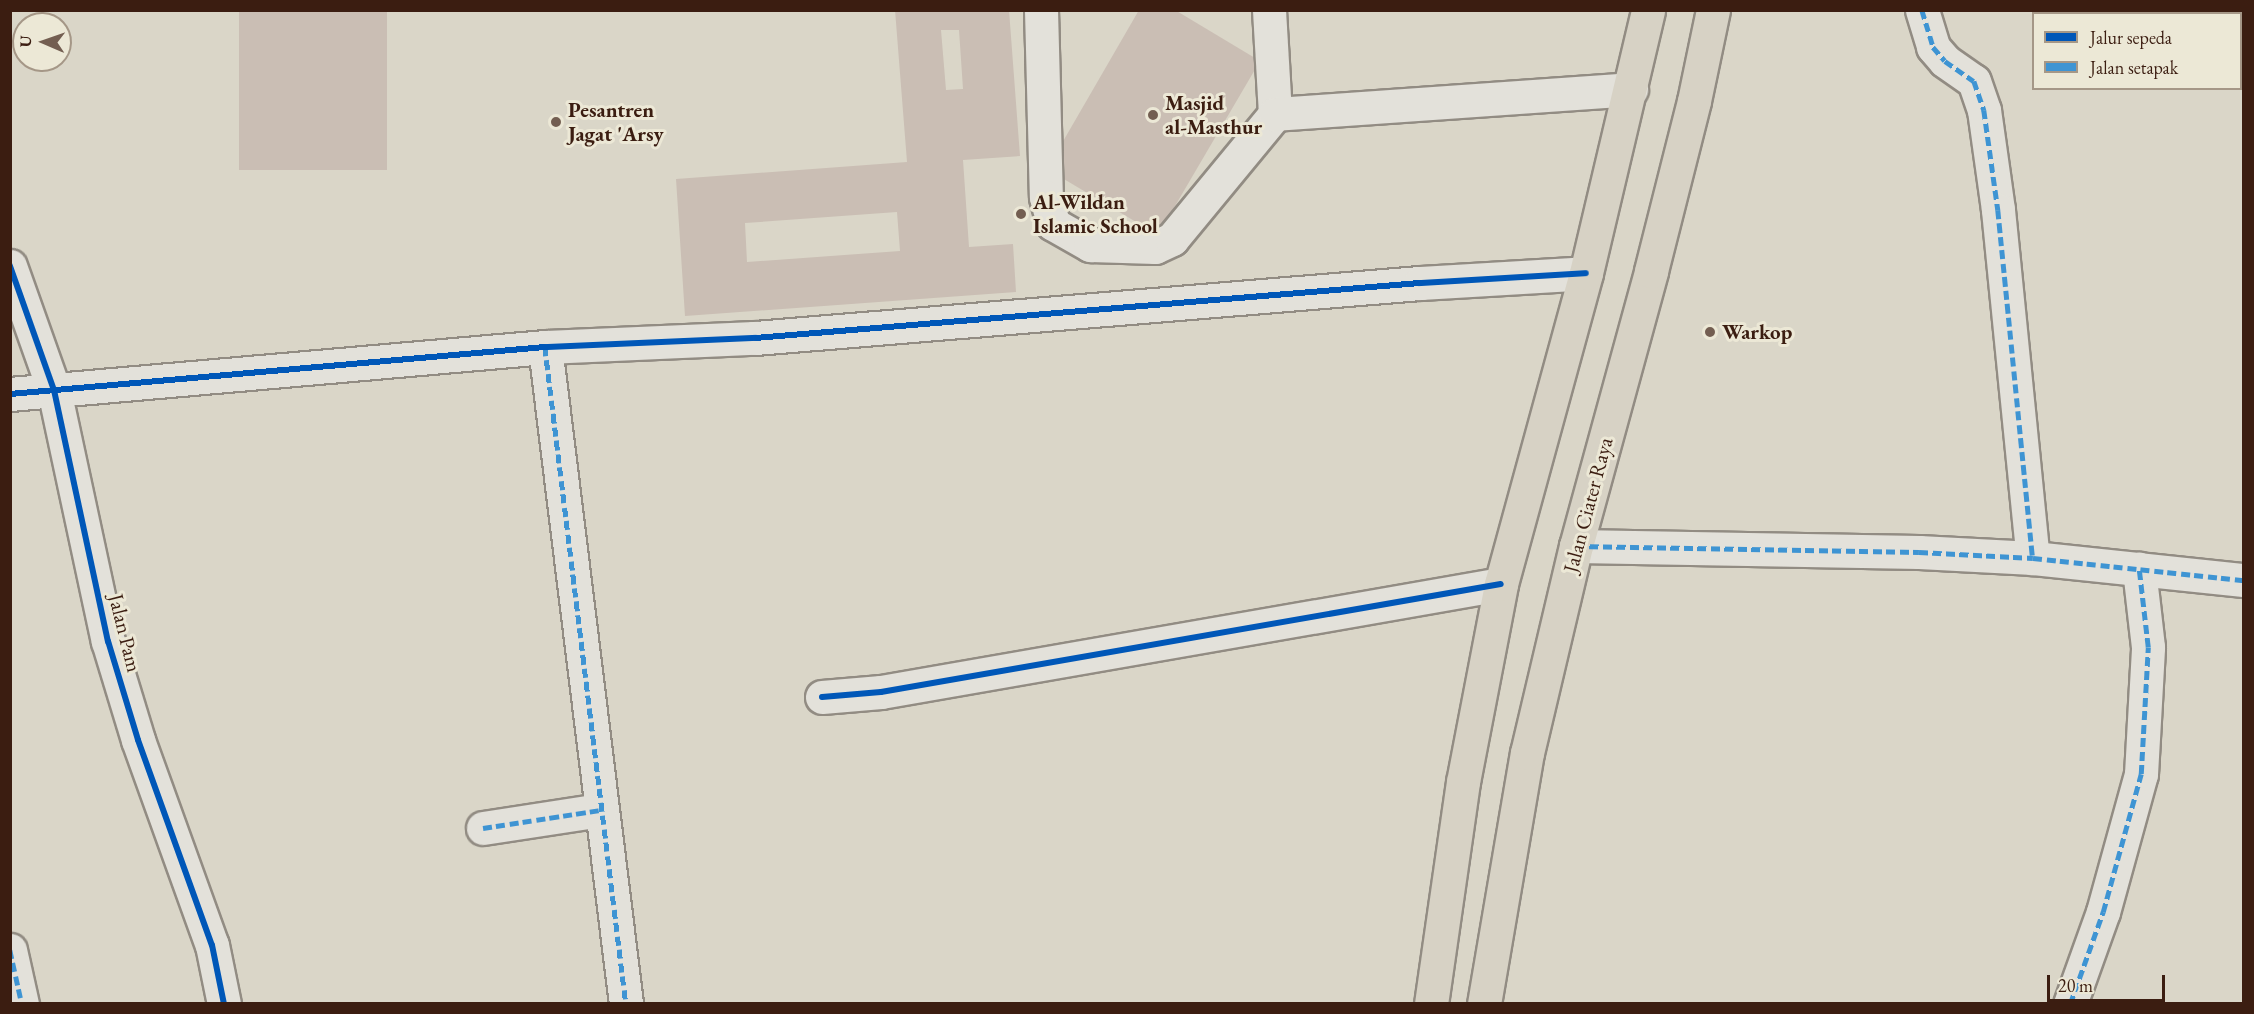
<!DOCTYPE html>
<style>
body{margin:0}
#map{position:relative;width:2254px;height:1014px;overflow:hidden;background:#dad6c8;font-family:"EB Garamond",serif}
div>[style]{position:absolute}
.building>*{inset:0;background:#cabeb4;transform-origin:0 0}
.roads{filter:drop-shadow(2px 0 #928c83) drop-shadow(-2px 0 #928c83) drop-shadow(0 2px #928c83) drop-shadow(0 -2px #928c83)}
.minor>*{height:33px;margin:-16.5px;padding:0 16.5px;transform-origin:16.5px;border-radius:16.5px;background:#e3e1da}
.major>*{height:33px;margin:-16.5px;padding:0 16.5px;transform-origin:16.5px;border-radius:16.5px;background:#d7d2c5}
.quiet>*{height:4.5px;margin-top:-2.25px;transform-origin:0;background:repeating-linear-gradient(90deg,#3e94d3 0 9px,transparent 0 13.5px)}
.cycleway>*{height:6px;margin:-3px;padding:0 3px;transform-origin:3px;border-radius:3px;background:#0057b8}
.dots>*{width:16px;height:16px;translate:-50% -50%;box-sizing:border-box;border:3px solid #ece8d6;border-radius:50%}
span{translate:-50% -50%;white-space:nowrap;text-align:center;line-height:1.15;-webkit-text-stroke:6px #ece8d6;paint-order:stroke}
.poi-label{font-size:21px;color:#3b1d11;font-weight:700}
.left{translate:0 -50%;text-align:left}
.street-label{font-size:21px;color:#3b1d11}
.frame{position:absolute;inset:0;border:12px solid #3b1d11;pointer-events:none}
.legend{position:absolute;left:2032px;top:12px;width:210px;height:78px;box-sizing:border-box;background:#ece8d6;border:2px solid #a59787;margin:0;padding:8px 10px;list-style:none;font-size:18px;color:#3b1d11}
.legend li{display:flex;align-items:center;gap:12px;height:30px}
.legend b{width:30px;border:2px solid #a59787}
.north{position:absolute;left:12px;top:12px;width:60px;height:60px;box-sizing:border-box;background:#ece8d6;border:2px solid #a59787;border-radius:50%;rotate:272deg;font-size:16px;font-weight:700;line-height:24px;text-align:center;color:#3b1d11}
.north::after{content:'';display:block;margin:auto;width:21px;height:27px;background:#735e51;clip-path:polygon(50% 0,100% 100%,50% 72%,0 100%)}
.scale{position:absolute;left:2047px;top:975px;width:118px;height:27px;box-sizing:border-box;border:3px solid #3b1d11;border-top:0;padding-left:8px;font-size:18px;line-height:21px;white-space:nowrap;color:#3b1d11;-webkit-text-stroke:4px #ece8d6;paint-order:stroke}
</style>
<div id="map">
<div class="building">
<div style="left:239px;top:10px;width:148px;height:160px"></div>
<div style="clip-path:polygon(evenodd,895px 10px,1009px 10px,1020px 156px,963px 160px,969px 247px,1013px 244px,1016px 292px,685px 316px,676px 179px,907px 162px,895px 10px,941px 30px,959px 30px,963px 89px,946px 90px,941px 30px,895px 10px,897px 212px,900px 251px,747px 262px,745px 223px,897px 212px)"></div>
<div style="clip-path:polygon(1139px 10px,1175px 10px,1260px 61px,1158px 235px,1047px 169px)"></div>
</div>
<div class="roads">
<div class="minor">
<div style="left:1041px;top:10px;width:187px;rotate:88.5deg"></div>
<div style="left:1046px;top:197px;width:28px;rotate:75deg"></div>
<div style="left:1053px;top:224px;width:43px;rotate:29.6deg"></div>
<div style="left:1090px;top:245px;width:65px;rotate:1.8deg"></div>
<div style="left:1155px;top:247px;width:19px;rotate:-25deg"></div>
<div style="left:1172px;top:239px;width:162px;rotate:-50.5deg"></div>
<div style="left:1269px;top:10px;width:104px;rotate:86.7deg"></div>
<div style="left:1275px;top:114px;width:357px;rotate:-4deg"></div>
<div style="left:1922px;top:10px;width:39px;rotate:73deg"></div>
<div style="left:1933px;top:47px;width:18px;rotate:49deg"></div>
<div style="left:1945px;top:61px;width:35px;rotate:35deg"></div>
<div style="left:1974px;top:81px;width:31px;rotate:71deg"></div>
<div style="left:1984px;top:110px;width:101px;rotate:82deg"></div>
<div style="left:1998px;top:210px;width:350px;rotate:84.3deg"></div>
<div style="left:10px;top:266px;width:132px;rotate:70.5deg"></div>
<div style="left:54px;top:390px;width:257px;rotate:77.9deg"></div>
<div style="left:108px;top:641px;width:103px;rotate:73.1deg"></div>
<div style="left:138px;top:740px;width:218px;rotate:70.2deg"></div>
<div style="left:212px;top:945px;width:60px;rotate:78.5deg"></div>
<div style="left:545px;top:347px;width:662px;rotate:82.97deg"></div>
<div style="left:10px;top:394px;width:537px;rotate:-5.02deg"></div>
<div style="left:545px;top:347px;width:210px;rotate:-2.5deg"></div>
<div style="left:755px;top:338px;width:667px;rotate:-4.73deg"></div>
<div style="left:1420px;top:283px;width:166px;rotate:-3.4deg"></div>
<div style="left:1576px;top:546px;width:343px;rotate:1deg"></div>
<div style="left:1919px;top:552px;width:114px;rotate:3deg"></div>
<div style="left:2033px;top:558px;width:212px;rotate:6deg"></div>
<div style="left:822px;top:697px;width:59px;rotate:-4.8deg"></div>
<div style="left:881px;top:692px;width:629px;rotate:-9.88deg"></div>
<div style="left:483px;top:828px;width:118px;rotate:-8.7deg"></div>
<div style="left:10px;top:950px;width:55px;rotate:77.5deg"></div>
<div style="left:2070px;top:1004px;width:98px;rotate:-70.3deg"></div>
<div style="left:2103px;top:912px;width:143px;rotate:-74.6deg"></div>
<div style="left:2141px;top:774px;width:127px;rotate:-86.8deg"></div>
<div style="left:2148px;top:647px;width:79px;rotate:-96.6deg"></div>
</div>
<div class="major">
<div style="left:1431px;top:1004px;width:224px;rotate:-81.8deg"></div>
<div style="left:1463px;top:782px;width:202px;rotate:-79.1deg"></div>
<div style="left:1501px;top:584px;width:322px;rotate:-74.7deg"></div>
<div style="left:1586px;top:273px;width:270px;rotate:-76.7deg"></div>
<div style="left:1484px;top:1004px;width:255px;rotate:-80.3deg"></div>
<div style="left:1527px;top:753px;width:213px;rotate:-76.7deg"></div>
<div style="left:1576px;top:546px;width:285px;rotate:-74.7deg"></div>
<div style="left:1651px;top:271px;width:175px;rotate:-75.8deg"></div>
<div style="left:1694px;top:101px;width:93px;rotate:-78.2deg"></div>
</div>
</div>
<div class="quiet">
<div style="left:1922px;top:10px;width:39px;rotate:73deg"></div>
<div style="left:1933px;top:47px;width:18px;rotate:49deg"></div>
<div style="left:1945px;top:61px;width:35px;rotate:35deg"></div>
<div style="left:1974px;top:81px;width:31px;rotate:71deg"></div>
<div style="left:1984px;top:110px;width:101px;rotate:82deg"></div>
<div style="left:1998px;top:210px;width:350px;rotate:84.3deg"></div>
<div style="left:545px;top:347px;width:662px;rotate:82.97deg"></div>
<div style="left:1576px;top:546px;width:343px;rotate:1deg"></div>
<div style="left:1919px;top:552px;width:114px;rotate:3deg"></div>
<div style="left:2033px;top:558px;width:212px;rotate:6deg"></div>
<div style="left:483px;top:828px;width:118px;rotate:-8.7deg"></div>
<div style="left:10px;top:950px;width:55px;rotate:77.5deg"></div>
<div style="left:2070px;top:1004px;width:98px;rotate:-70.3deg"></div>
<div style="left:2103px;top:912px;width:143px;rotate:-74.6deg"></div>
<div style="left:2141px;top:774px;width:127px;rotate:-86.8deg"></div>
<div style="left:2148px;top:647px;width:79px;rotate:-96.6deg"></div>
</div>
<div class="cycleway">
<div style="left:10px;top:266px;width:132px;rotate:70.5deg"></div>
<div style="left:54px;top:390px;width:257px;rotate:77.9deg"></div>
<div style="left:108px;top:641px;width:103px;rotate:73.1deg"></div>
<div style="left:138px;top:740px;width:218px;rotate:70.2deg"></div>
<div style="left:212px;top:945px;width:60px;rotate:78.5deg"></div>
<div style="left:10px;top:394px;width:537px;rotate:-5.02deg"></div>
<div style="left:545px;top:347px;width:210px;rotate:-2.5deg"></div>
<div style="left:755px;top:338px;width:667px;rotate:-4.73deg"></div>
<div style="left:1420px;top:283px;width:166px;rotate:-3.4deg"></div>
<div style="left:822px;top:697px;width:59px;rotate:-4.8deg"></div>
<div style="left:881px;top:692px;width:629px;rotate:-9.88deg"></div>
</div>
<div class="dots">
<div style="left:1153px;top:115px;background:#735e51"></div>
<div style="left:556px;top:122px;background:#735e51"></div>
<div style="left:1021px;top:214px;background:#735e51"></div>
<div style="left:1710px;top:332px;background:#735e51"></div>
</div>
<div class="poi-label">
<span class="left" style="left:1165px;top:115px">Masjid<br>al-Masthur</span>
<span class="left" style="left:568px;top:122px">Pesantren<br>Jagat 'Arsy</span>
<span class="left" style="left:1033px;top:214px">Al-Wildan<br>Islamic School</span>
<span class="left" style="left:1722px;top:332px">Warkop</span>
</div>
<div class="street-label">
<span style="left:1588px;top:505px;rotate:-75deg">Jalan Ciater Raya</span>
<span style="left:125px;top:633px;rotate:76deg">Jalan Pam</span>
</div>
<div class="frame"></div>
<ul class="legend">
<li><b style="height:8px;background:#0057b8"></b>Jalur sepeda</li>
<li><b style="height:8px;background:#3e94d3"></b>Jalan setapak</li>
</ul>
<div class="north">U</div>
<div class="scale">20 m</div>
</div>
